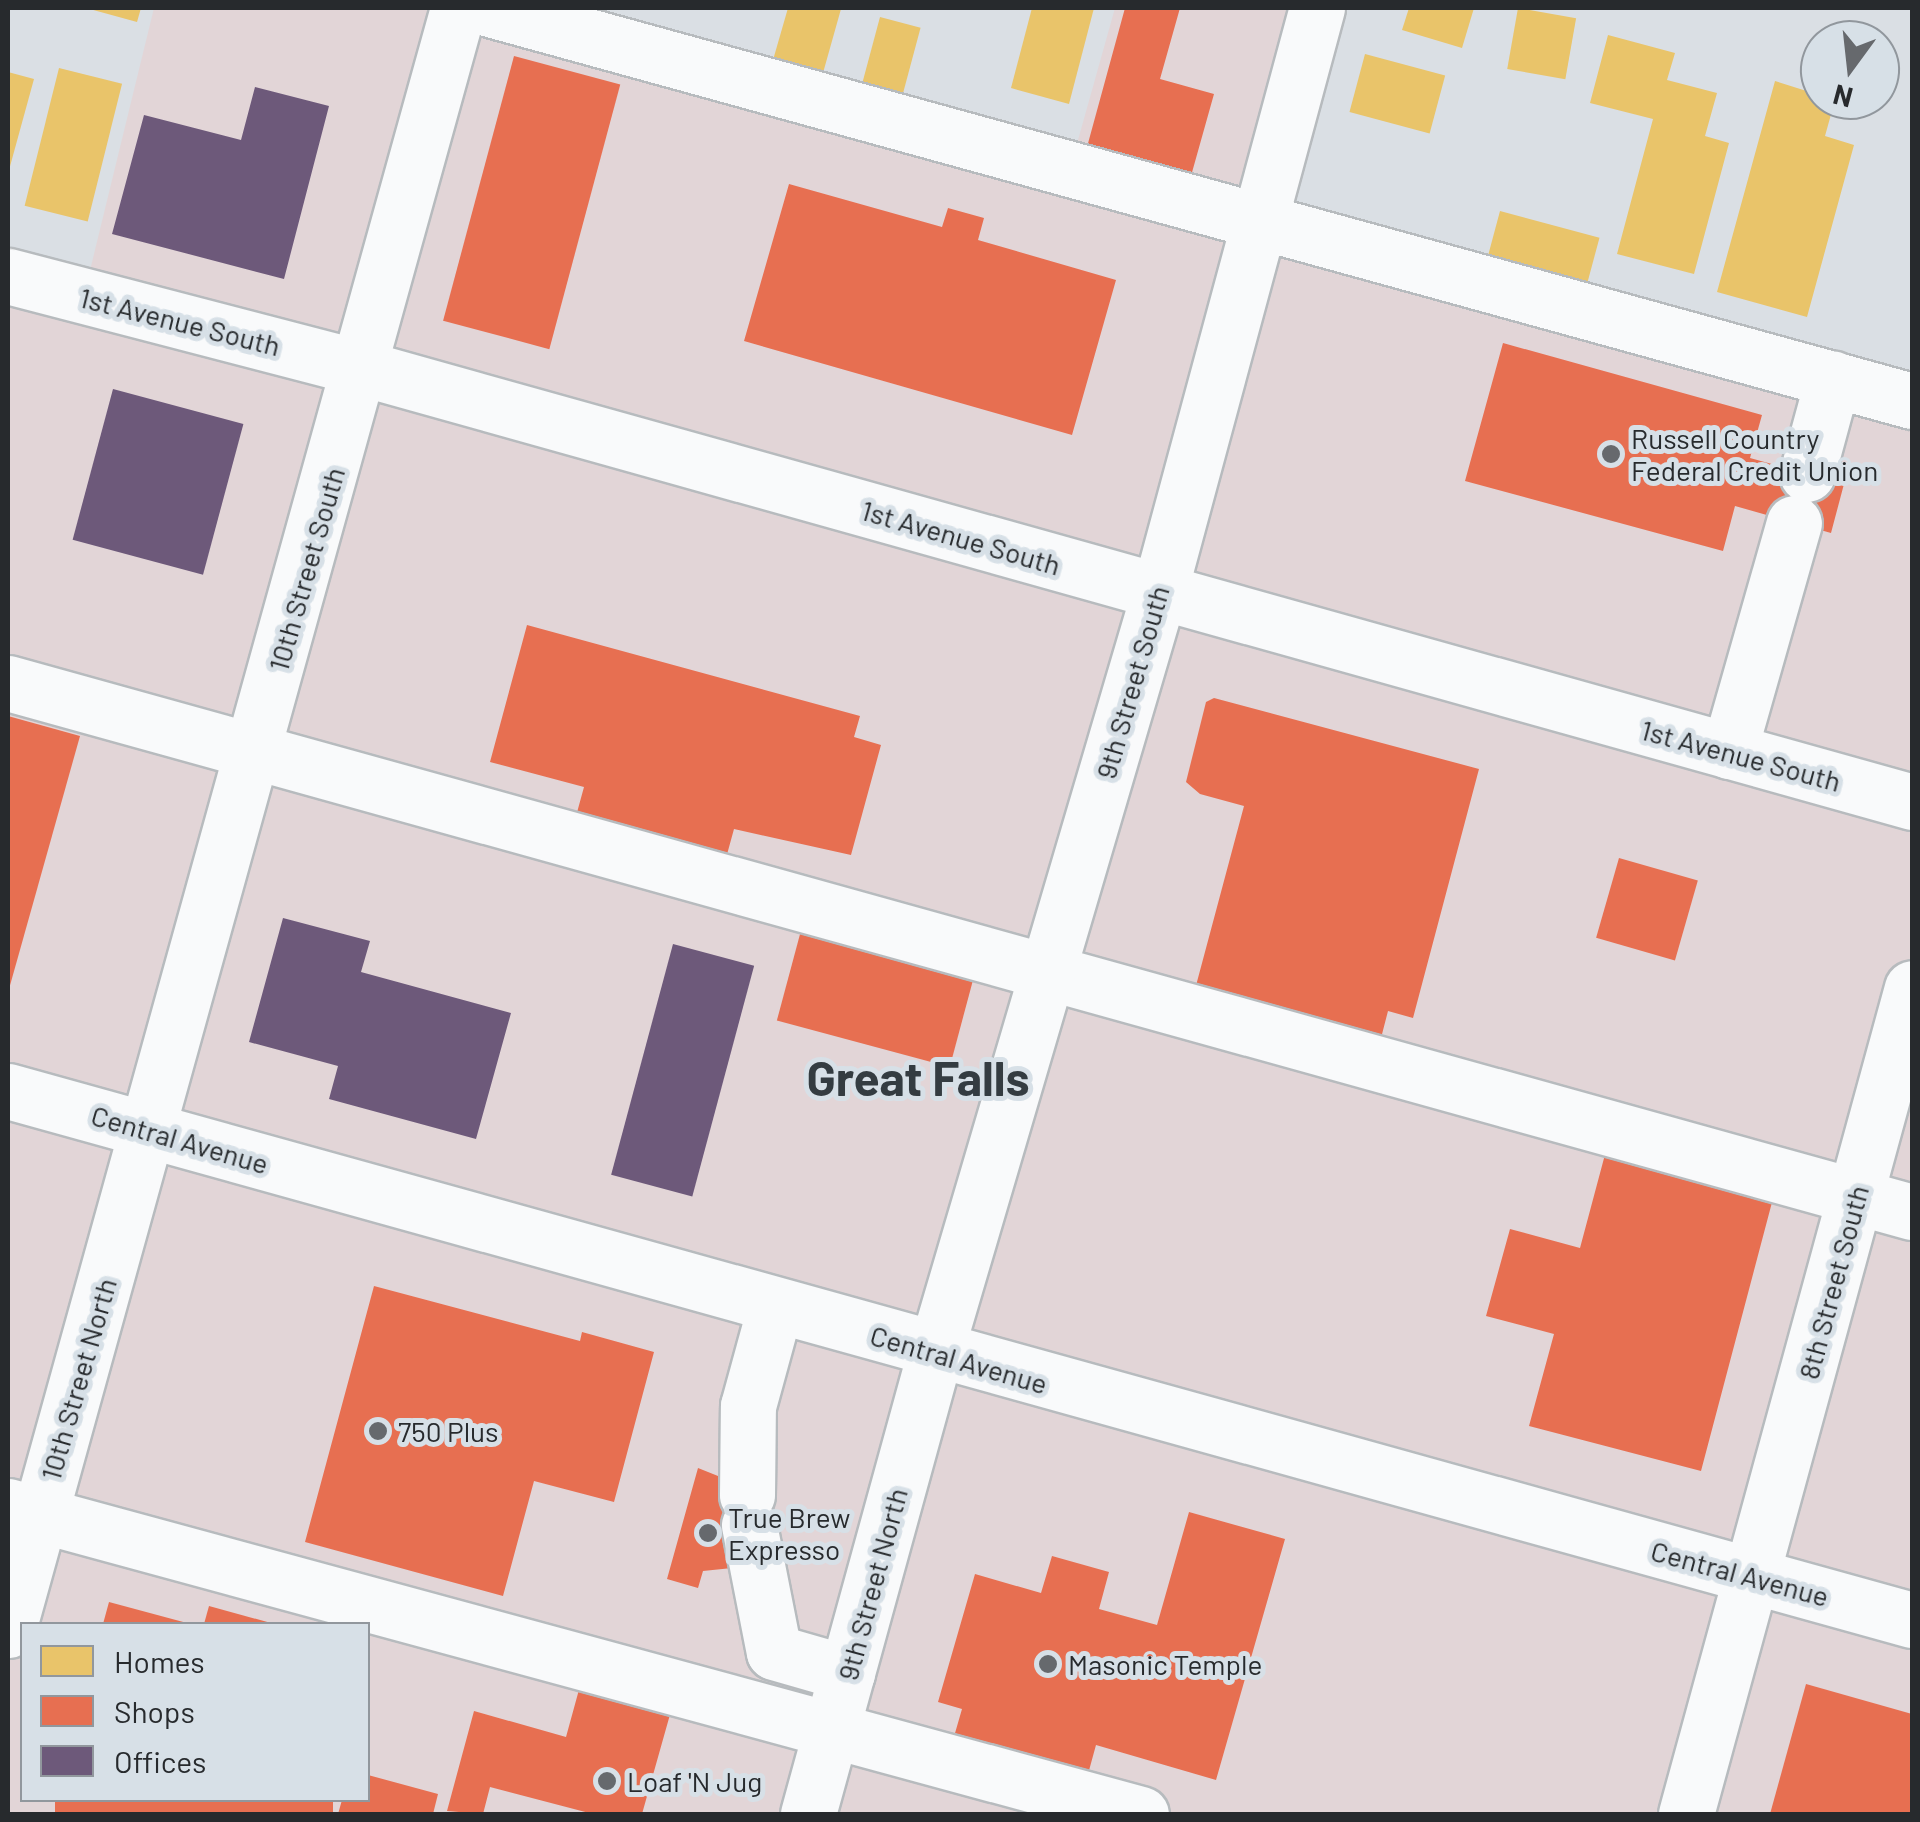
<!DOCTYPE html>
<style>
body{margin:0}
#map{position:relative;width:1920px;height:1822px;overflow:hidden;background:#dadfe4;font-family:Barlow,sans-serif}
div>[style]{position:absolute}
.commercial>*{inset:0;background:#e2d5d7}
.homes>*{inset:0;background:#e9c46a;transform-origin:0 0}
.shops>*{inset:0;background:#e76f51;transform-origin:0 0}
.offices>*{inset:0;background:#6d597a;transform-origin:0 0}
.roads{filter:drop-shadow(2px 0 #b7bbbe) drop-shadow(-2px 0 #b7bbbe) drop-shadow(0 2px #b7bbbe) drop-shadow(0 -2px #b7bbbe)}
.minor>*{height:55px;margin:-27.5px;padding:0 27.5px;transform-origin:27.5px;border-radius:27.5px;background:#f9fafb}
.major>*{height:55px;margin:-27.5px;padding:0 27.5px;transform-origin:27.5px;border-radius:27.5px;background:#f9fafb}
.dots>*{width:28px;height:28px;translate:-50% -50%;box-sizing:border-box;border:5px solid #d7e0e7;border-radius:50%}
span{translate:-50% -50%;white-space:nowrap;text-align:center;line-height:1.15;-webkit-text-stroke:10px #d7e0e7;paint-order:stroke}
.street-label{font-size:28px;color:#272a2d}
.poi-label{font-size:28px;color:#272a2d}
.left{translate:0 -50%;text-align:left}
.town-label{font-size:48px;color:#343c41;font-weight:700}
.frame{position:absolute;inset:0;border:10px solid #272a2d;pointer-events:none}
.legend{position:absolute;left:20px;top:1622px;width:350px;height:180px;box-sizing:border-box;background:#d7e0e7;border:2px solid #91979d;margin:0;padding:12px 18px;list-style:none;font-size:30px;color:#272a2d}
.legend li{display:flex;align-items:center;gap:20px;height:50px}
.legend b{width:50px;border:2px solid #91979d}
.north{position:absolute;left:1800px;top:20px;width:100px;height:100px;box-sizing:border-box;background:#d7e0e7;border:2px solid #91979d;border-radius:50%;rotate:195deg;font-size:28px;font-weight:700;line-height:40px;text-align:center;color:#272a2d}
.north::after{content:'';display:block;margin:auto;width:35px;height:45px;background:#66696d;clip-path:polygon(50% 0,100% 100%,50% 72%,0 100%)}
</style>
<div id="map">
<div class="commercial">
<div style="clip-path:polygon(evenodd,154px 8px,486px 8px,1071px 165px,1115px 8px,1317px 8px,1259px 216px,1912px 401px,1912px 1814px,8px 1814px,8px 286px,84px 295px,154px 8px,22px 1624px,368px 1624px,368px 1800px,22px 1800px,22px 1624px)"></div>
</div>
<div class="homes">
<div style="clip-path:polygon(86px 8px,141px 8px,137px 22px)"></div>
<div style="clip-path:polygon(788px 8px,841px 9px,821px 80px,771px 67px)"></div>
<div style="clip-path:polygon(1032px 8px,1094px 8px,1069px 104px,1011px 88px)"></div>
<div style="clip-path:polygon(1409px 8px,1474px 8px,1462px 48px,1402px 30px)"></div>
<div style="left:1518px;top:8px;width:59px;height:62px;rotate:10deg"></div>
<div style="left:880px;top:17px;width:42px;height:82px;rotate:15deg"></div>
<div style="clip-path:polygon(1608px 35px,1675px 53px,1667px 80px,1717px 93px,1705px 136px,1729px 143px,1694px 274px,1617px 254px,1653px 119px,1590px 103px)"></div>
<div style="left:1365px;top:54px;width:83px;height:60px;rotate:15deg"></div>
<div style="left:59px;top:68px;width:65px;height:142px;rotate:14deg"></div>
<div style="clip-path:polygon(8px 72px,34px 79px,9px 170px,8px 170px)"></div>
<div style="clip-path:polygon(1775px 81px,1835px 100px,1825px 136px,1854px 145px,1807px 317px,1717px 292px)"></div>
<div style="left:1500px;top:211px;width:103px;height:47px;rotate:15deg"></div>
</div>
<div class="shops">
<div style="clip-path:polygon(1125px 8px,1180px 8px,1160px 79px,1214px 94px,1191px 176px,1087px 147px)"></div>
<div style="left:514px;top:56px;width:110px;height:274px;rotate:15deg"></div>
<div style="clip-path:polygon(789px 184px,942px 227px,948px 208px,984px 218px,978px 240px,1116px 280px,1072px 435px,744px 341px)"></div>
<div style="clip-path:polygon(1503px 343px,1762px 415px,1750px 458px,1844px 484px,1831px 533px,1735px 506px,1723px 551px,1465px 481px)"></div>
<div style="clip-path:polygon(527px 625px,860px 716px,854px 737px,881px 745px,851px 855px,734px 829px,723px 869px,573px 827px,584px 787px,490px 762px)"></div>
<div style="clip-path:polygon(1214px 698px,1479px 769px,1413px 1018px,1388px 1011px,1380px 1042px,1194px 993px,1244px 806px,1200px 794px,1186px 782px,1206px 702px)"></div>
<div style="clip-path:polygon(8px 716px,80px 736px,9px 989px,8px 989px)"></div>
<div style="left:1619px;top:858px;width:82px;height:83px;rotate:16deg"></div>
<div style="left:803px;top:923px;width:179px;height:101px;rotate:15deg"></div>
<div style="clip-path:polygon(1607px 1147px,1775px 1191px,1701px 1471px,1529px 1426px,1554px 1334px,1486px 1316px,1510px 1229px,1580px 1248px)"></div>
<div style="clip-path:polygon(374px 1286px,580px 1341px,582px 1332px,654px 1352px,614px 1502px,534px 1481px,503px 1596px,305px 1542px)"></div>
<div style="clip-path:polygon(698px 1468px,763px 1494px,732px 1568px,703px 1571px,698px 1588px,667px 1579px)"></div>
<div style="clip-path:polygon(1189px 1512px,1285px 1539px,1216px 1780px,1096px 1745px,1085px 1785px,951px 1747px,962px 1709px,938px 1702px,975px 1574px,1041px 1593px,1052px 1556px,1109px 1572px,1099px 1609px,1157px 1625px)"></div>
<div style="clip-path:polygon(109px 1602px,187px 1623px,187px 1624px,103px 1624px)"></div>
<div style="clip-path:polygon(209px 1606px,271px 1623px,271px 1624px,204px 1624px)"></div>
<div style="clip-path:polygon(1806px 1684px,1912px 1714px,1912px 1814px,1770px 1814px)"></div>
<div style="clip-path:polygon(580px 1686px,671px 1711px,642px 1814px,593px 1814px,490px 1787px,483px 1814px,447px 1811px,474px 1711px,566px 1737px)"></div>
<div style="clip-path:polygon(368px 1775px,438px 1794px,433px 1814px,338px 1814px,342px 1800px,368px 1800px)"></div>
<div style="left:55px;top:1800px;width:278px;height:15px"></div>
</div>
<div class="offices">
<div style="clip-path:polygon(255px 87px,329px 106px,284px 279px,112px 234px,144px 115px,241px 140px)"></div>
<div style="left:113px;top:389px;width:135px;height:156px;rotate:15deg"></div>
<div style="clip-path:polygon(283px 918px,370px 941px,361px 972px,511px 1013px,476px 1139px,329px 1099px,338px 1066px,249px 1042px)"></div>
<div style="left:673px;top:944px;width:84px;height:239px;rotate:15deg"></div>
</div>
<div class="roads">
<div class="minor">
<div style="left:486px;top:8px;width:1479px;rotate:15.41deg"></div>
<div style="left:8px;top:276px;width:366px;rotate:14.6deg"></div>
<div style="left:362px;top:368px;width:1610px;rotate:15.64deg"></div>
<div style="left:1807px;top:474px;width:99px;rotate:-74.8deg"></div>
<div style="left:8px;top:683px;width:1976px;rotate:15.53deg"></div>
<div style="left:1729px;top:751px;width:237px;rotate:-74.1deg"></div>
<div style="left:8px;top:1091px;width:1976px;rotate:15.53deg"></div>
<div style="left:747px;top:1495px;width:89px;rotate:-89.4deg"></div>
<div style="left:748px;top:1406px;width:103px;rotate:-74.7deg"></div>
<div style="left:8px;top:1506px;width:1174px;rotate:15.21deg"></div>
<div style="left:749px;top:1525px;width:129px;rotate:78.9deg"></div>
<div style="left:774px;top:1652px;width:76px;rotate:16deg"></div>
<div style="left:8px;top:1630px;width:1683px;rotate:-74.49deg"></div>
<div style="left:1686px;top:1814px;width:856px;rotate:-74.7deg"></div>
</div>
<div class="major">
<div style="left:808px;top:1814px;width:478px;rotate:-74.6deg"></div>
<div style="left:935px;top:1353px;width:792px;rotate:-73.58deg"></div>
<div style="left:1159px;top:593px;width:606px;rotate:-74.89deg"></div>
</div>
</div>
<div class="dots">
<div style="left:1611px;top:454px;background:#66696d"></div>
<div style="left:378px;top:1431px;background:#66696d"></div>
<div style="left:708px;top:1533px;background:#66696d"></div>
<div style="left:1048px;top:1664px;background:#66696d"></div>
<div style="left:607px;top:1781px;background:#66696d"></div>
</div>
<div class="street-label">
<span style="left:180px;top:321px;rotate:14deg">1st Avenue South</span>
<span style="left:961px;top:537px;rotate:16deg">1st Avenue South</span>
<span style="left:306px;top:569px;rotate:-74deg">10th Street South</span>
<span style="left:1132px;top:682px;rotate:-74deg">9th Street South</span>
<span style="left:1741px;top:755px;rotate:15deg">1st Avenue South</span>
<span style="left:180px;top:1139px;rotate:16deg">Central Avenue</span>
<span style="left:1833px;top:1282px;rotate:-75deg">8th Street South</span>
<span style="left:959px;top:1359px;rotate:16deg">Central Avenue</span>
<span style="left:78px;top:1379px;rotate:-74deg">10th Street North</span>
<span style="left:1740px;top:1573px;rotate:15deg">Central Avenue</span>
<span style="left:872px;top:1584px;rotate:-75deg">9th Street North</span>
</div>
<div class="poi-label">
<span class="left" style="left:1631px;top:454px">Russell Country<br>Federal Credit Union</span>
<span class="left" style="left:398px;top:1431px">750 Plus</span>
<span class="left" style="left:728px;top:1533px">True Brew<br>Expresso</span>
<span class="left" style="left:1068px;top:1664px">Masonic Temple</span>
<span class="left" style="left:627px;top:1781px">Loaf 'N Jug</span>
</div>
<div class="town-label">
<span style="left:918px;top:1078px">Great Falls</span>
</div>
<div class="frame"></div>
<ul class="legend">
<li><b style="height:28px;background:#e9c46a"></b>Homes</li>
<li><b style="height:28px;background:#e76f51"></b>Shops</li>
<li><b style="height:28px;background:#6d597a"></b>Offices</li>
</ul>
<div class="north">N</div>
</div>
